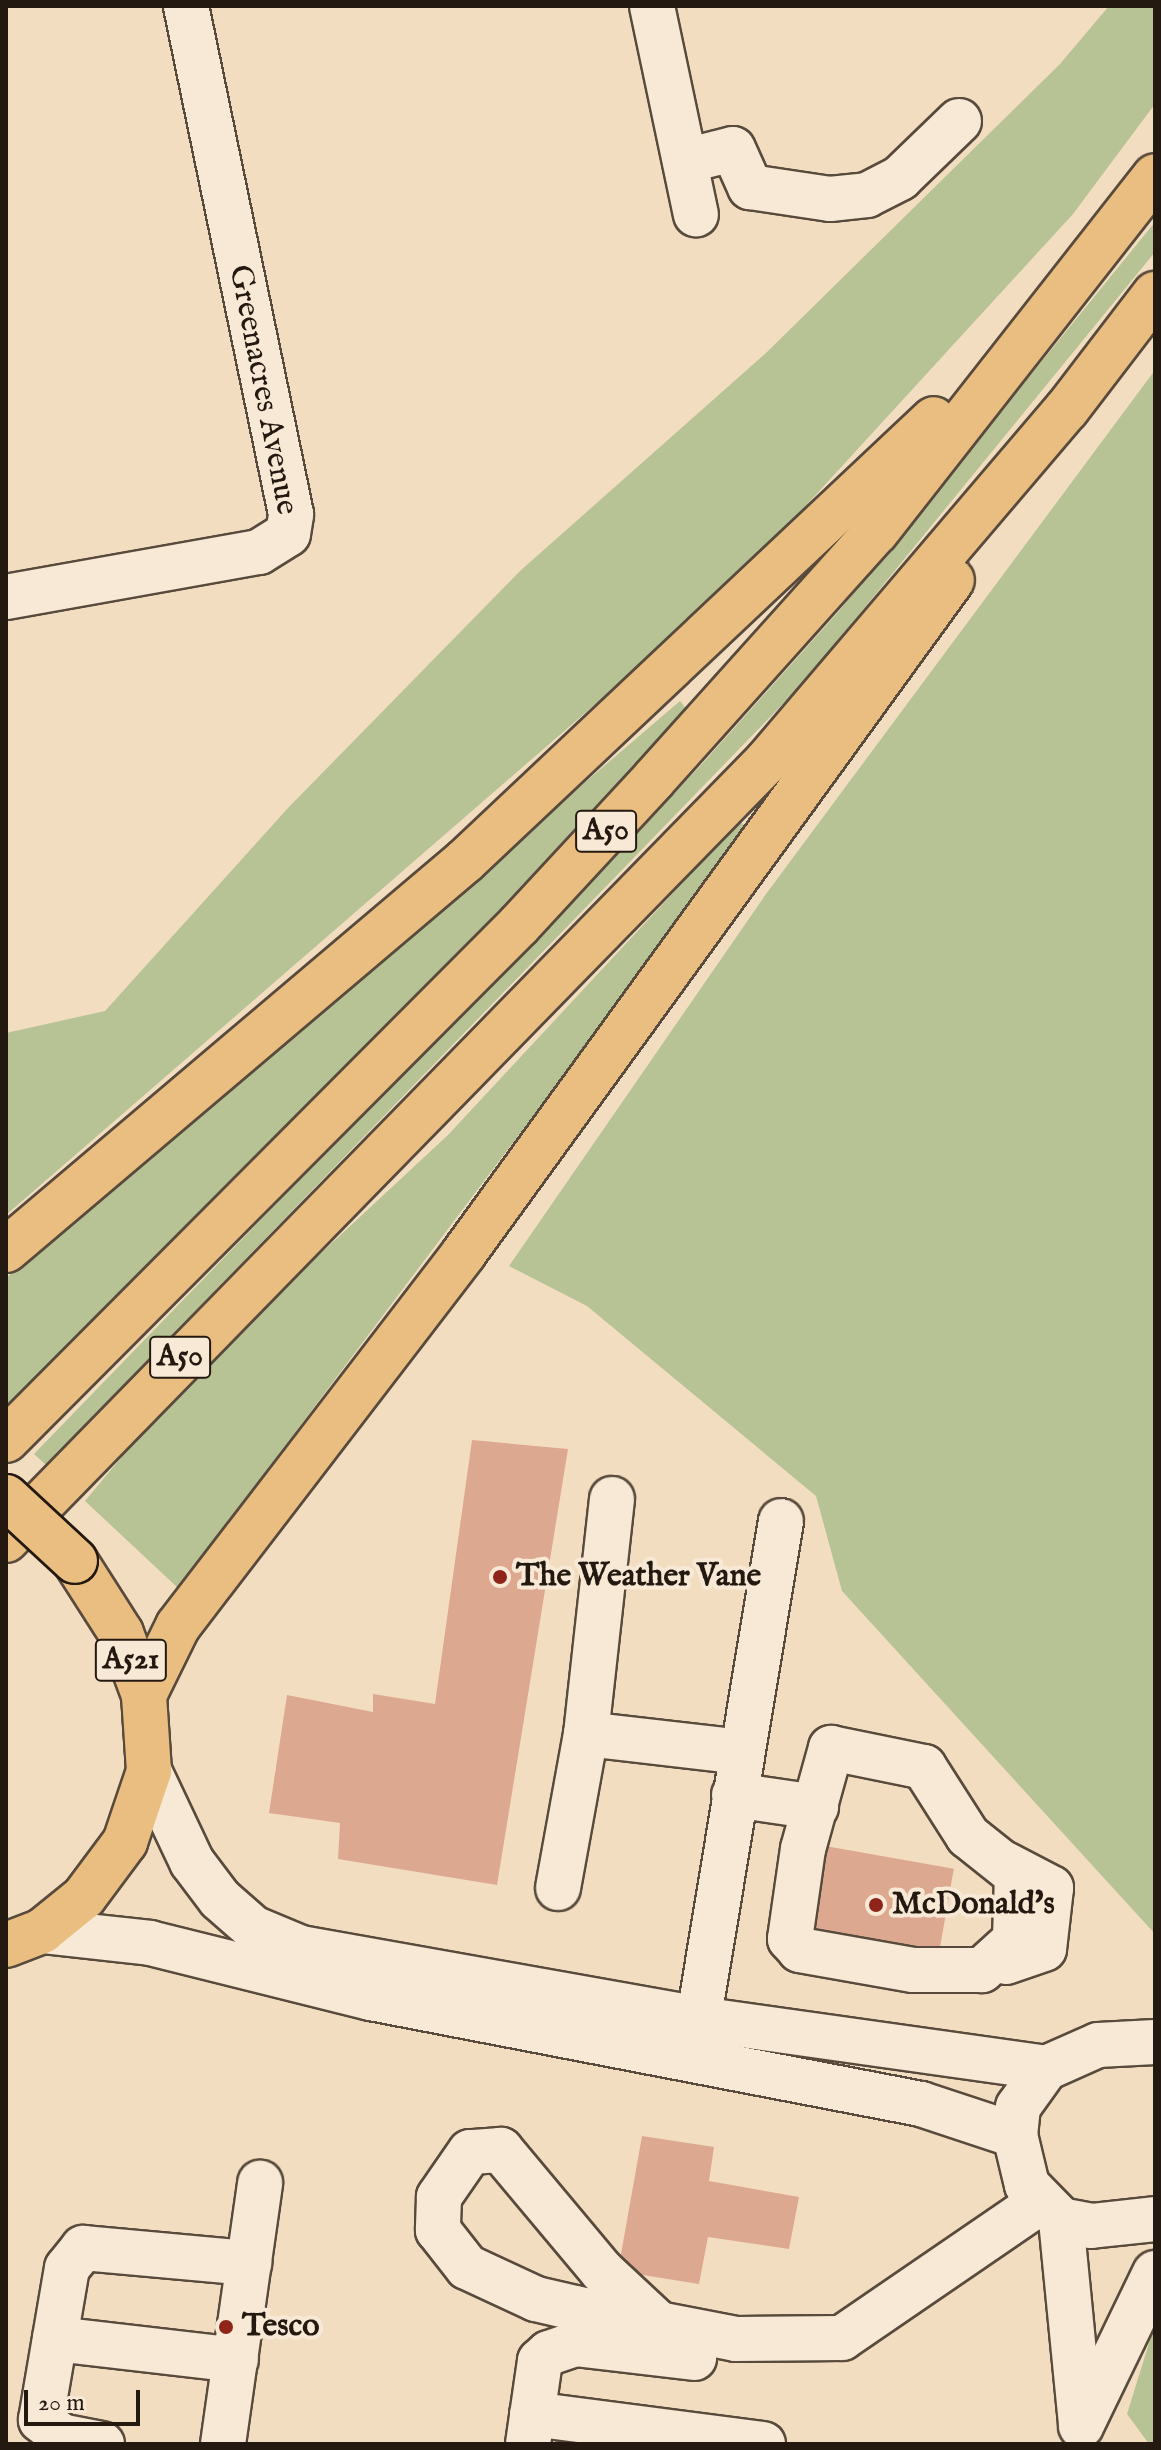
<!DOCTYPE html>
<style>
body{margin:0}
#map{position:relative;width:1161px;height:2450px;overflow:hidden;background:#f3ddc0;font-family:"IM FELL English",serif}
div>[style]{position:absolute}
.green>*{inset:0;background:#b7c295}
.building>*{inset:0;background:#dda890;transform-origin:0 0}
.roads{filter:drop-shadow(2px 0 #584a3c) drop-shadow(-2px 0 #584a3c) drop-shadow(0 2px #584a3c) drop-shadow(0 -2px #584a3c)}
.minor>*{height:44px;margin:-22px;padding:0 22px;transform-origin:22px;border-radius:22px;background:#f7e9d6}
.major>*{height:44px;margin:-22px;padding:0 22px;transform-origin:22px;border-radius:22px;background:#eabe80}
.highway>*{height:44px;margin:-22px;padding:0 22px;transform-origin:22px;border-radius:22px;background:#eabe80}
.bridges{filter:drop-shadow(2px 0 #241910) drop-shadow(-2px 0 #241910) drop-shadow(0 2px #241910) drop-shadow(0 -2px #241910)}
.major-bridge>*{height:44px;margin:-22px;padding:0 22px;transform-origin:22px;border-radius:22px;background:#eabe80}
.dots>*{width:22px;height:22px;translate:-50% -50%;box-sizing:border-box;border:4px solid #f7e9d6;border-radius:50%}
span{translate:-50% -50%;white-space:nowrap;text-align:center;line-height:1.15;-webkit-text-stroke:8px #f7e9d6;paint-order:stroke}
.shield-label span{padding:2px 6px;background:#f7e9d6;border:2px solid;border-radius:6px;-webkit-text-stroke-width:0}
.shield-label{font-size:30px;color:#241910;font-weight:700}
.street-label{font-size:32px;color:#241910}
.poi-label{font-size:32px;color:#241910;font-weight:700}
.left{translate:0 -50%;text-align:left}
.frame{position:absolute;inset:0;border:8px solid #241910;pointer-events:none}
.scale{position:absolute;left:24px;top:2390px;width:116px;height:36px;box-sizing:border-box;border:4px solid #241910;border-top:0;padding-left:10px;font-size:24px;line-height:28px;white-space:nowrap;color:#241910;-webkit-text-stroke:6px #f7e9d6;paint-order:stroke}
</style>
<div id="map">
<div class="green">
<div style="clip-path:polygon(1109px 6px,1155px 6px,1155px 104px,1073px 214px,735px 583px,6px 1215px,6px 1033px,105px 1011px,288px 808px,520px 571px,766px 353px,1060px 64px)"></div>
<div style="clip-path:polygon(1155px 222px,1155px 252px,803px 683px,46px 1465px,34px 1454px,702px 764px,839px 611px)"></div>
<div style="clip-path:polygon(1155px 370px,1155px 1934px,842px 1591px,816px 1496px,587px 1306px,509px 1266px,766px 894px)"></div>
<div style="clip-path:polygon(680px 701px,693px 717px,579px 839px,6px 1415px,6px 1278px)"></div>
<div style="clip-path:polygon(740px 821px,748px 830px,178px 1588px,85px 1501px,189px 1376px,448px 1135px)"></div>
<div style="clip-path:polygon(1155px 2324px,1155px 2444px,1149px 2444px,1127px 2414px)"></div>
</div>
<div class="building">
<div style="clip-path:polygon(472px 1440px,568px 1449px,497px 1885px,338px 1859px,340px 1823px,269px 1813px,287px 1695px,373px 1712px,373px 1694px,435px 1704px)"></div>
<div style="left:814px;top:1844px;width:142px;height:97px;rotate:10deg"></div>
<div style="clip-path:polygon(642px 2136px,714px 2147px,709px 2181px,799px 2197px,789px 2249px,708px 2237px,699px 2284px,618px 2271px)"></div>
</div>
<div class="roads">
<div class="minor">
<div style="left:652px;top:6px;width:213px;rotate:78.1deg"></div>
<div style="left:685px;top:161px;width:49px;rotate:-14deg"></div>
<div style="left:733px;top:149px;width:42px;rotate:65.9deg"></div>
<div style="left:750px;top:187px;width:81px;rotate:8.5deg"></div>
<div style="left:830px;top:199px;width:37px;rotate:-6deg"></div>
<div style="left:867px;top:195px;width:37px;rotate:-27deg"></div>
<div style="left:900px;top:178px;width:82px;rotate:-44deg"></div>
<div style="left:6px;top:597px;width:257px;rotate:-10.1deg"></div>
<div style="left:259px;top:552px;width:34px;rotate:-32deg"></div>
<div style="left:288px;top:534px;width:20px;rotate:-81deg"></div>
<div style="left:291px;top:514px;width:519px;rotate:-101.68deg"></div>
<div style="left:612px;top:1499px;width:236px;rotate:96.3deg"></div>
<div style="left:586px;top:1734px;width:156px;rotate:6.6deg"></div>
<div style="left:831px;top:1748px;width:95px;rotate:11.5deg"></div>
<div style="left:924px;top:1767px;width:82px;rotate:57.5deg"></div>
<div style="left:968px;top:1836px;width:63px;rotate:38.5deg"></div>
<div style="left:1017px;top:1875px;width:65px;rotate:91.8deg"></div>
<div style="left:1015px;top:1940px;width:45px;rotate:137.7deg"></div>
<div style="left:982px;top:1970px;width:69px;rotate:180deg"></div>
<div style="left:913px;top:1970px;width:115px;rotate:-170deg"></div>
<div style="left:800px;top:1950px;width:15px;rotate:-132deg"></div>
<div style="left:790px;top:1939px;width:91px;rotate:-81.8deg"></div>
<div style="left:803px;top:1849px;width:105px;rotate:-74.5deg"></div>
<div style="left:149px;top:1771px;width:101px;rotate:64.7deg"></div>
<div style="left:192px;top:1862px;width:46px;rotate:52.9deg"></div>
<div style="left:220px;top:1899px;width:44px;rotate:41.3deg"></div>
<div style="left:253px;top:1928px;width:52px;rotate:22.6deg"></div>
<div style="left:301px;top:1948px;width:404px;rotate:10.1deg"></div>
<div style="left:699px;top:2019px;width:350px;rotate:8deg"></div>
<div style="left:734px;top:1795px;width:83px;rotate:8.3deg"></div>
<div style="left:1005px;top:1864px;width:52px;rotate:27.6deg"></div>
<div style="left:1051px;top:1888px;width:61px;rotate:96.5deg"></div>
<div style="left:1044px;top:1949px;width:40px;rotate:161.1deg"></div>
<div style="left:558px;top:1888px;width:157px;rotate:-79.7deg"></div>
<div style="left:42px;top:1931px;width:109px;rotate:6.3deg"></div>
<div style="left:150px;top:1943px;width:228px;rotate:14deg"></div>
<div style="left:371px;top:1998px;width:560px;rotate:10.91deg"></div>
<div style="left:921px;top:2104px;width:99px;rotate:18.3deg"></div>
<div style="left:1155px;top:2042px;width:57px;rotate:177deg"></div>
<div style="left:1098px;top:2045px;width:57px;rotate:156.1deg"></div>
<div style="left:1046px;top:2068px;width:48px;rotate:125.7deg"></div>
<div style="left:1018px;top:2107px;width:28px;rotate:96deg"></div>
<div style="left:1015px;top:2135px;width:51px;rotate:76.5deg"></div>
<div style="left:1027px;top:2185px;width:49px;rotate:45.8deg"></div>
<div style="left:1061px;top:2220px;width:31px;rotate:11deg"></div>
<div style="left:1091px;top:2226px;width:64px;rotate:-6.2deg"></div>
<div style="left:694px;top:2047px;width:533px;rotate:-80.61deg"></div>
<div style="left:1061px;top:2220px;width:206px;rotate:84.4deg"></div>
<div style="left:659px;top:2324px;width:78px;rotate:-137.1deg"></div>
<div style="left:602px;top:2271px;width:158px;rotate:-129.9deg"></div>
<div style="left:501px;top:2150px;width:31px;rotate:176deg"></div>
<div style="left:470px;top:2152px;width:55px;rotate:124.6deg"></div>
<div style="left:439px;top:2197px;width:33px;rotate:92deg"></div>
<div style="left:438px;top:2230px;width:47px;rotate:51.9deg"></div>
<div style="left:467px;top:2267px;width:76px;rotate:24.9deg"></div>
<div style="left:536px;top:2299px;width:40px;rotate:13deg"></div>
<div style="left:575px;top:2308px;width:86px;rotate:10.8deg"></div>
<div style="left:659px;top:2324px;width:78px;rotate:11deg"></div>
<div style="left:736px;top:2339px;width:106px;rotate:-0.5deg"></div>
<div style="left:842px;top:2338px;width:237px;rotate:-34.4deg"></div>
<div style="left:55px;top:2339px;width:182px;rotate:6.6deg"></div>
<div style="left:532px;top:2414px;width:233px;rotate:7.4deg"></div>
<div style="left:1081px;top:2426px;width:170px;rotate:-64.2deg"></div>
<div style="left:102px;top:2444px;width:42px;rotate:-169deg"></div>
<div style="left:61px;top:2436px;width:26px;rotate:-141deg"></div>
<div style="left:41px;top:2420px;width:154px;rotate:-80.3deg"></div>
<div style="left:67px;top:2268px;width:26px;rotate:-51deg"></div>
<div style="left:83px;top:2248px;width:167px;rotate:5.2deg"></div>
<div style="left:223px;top:2444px;width:264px;rotate:-81.9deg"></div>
<div style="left:528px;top:2444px;width:84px;rotate:-81.8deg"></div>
<div style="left:540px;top:2361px;width:12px;rotate:-42deg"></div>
<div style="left:549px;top:2353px;width:28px;rotate:-19deg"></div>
<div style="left:575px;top:2344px;width:120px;rotate:6.7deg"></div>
</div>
<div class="major">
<div style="left:6px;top:1945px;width:39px;rotate:-21deg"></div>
<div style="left:42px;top:1931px;width:54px;rotate:-39deg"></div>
<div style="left:84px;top:1897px;width:69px;rotate:-53.3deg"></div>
<div style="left:125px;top:1842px;width:75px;rotate:-71.3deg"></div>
<div style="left:149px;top:1771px;width:76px;rotate:-93.8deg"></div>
<div style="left:144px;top:1695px;width:66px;rotate:-110.4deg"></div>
<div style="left:121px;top:1633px;width:85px;rotate:-122.6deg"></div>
</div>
<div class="highway">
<div style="left:6px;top:1250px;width:602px;rotate:-40.28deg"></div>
<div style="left:465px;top:861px;width:644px;rotate:-43.3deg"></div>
<div style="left:6px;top:1440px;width:727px;rotate:-45.11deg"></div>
<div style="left:519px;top:925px;width:199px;rotate:-47.2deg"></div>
<div style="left:654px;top:779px;width:332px;rotate:-48.1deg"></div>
<div style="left:876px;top:532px;width:452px;rotate:-51.9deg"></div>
<div style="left:6px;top:1540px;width:1089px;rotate:-45.67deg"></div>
<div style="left:767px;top:761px;width:462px;rotate:-49.6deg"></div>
<div style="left:1067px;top:409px;width:145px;rotate:-52.6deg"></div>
<div style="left:144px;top:1695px;width:77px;rotate:-63.8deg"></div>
<div style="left:178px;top:1626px;width:470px;rotate:-52.5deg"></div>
<div style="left:464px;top:1253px;width:831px;rotate:-54.05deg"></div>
</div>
</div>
<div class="bridges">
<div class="major-bridge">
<div style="left:6px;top:1497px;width:94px;rotate:42.8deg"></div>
</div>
</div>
<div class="dots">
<div style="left:500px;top:1577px;background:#8f2418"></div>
<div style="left:876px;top:1905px;background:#8f2418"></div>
<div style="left:226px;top:2327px;background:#8f2418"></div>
</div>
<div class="shield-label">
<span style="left:606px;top:831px">A50</span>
<span style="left:180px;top:1357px">A50</span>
<span style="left:131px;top:1660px">A521</span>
</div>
<div class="street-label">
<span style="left:262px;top:390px;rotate:79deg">Greenacres Avenue</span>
</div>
<div class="poi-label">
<span class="left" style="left:516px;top:1577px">The Weather Vane</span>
<span class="left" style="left:892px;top:1905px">McDonald's</span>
<span class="left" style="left:242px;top:2327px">Tesco</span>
</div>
<div class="frame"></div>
<div class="scale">20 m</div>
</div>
